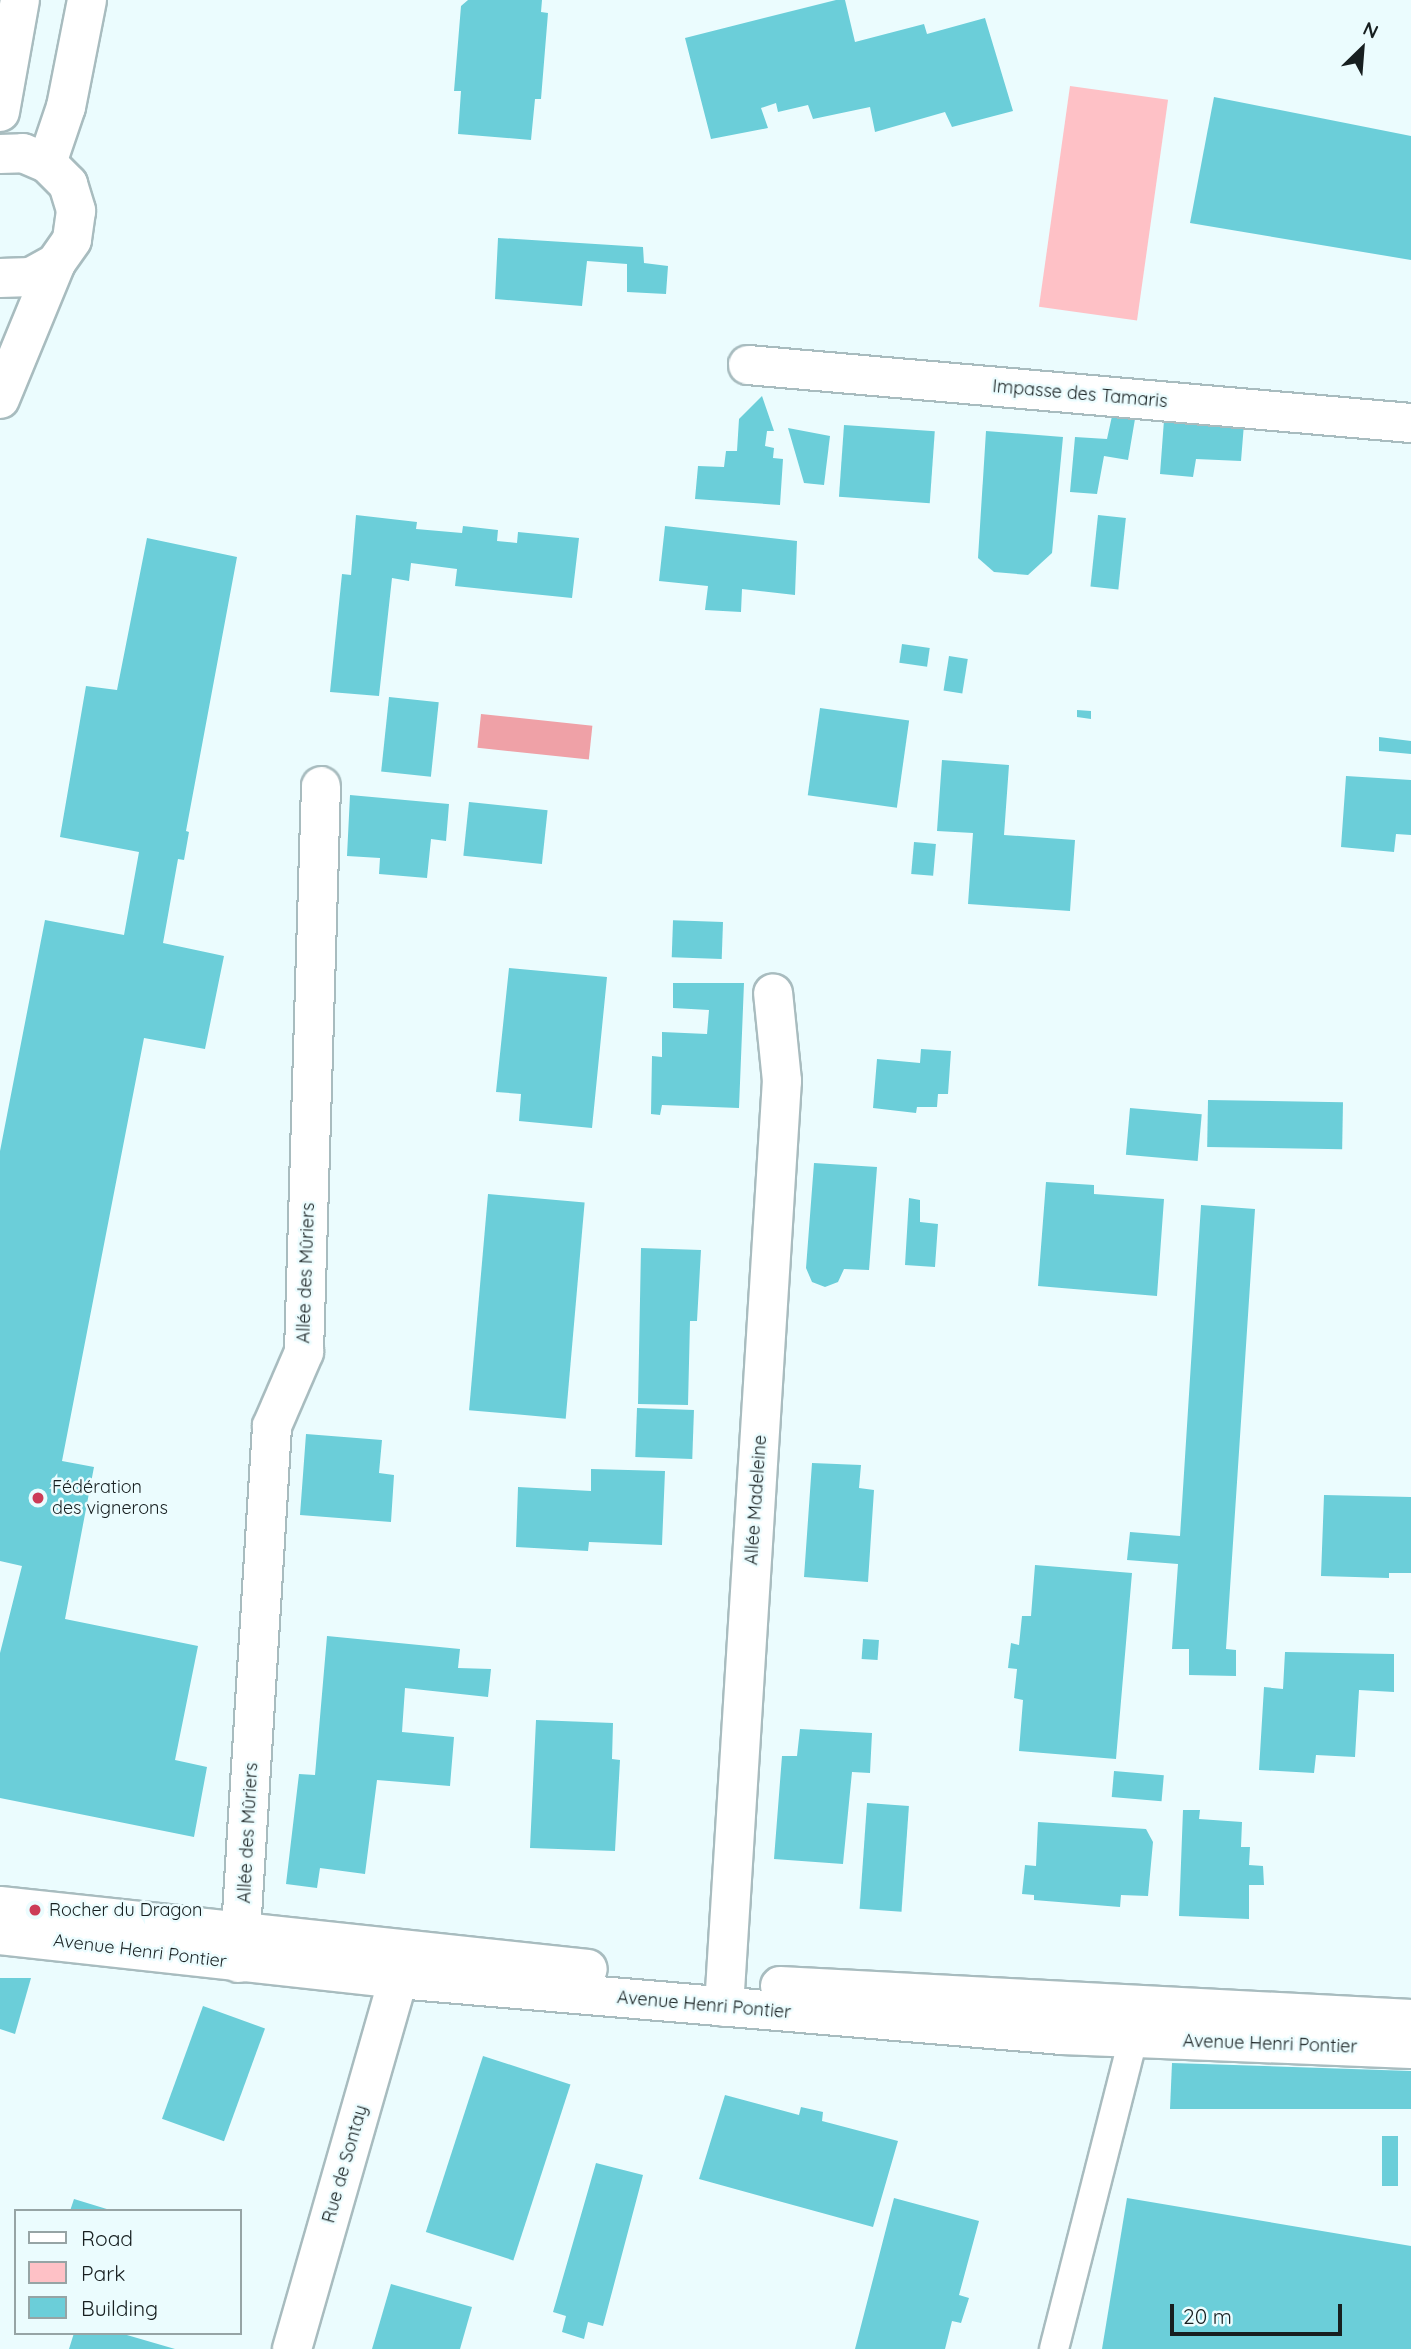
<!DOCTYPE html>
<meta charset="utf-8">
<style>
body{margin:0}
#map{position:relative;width:1411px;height:2349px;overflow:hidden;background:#ebfcfe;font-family:Quicksand,sans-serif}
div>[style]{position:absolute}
.green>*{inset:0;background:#fec1c6;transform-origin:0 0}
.water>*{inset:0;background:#efa1a7;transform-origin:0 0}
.building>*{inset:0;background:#6bced9;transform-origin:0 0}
.roads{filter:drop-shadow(2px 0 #a8bcbf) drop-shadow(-2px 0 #a8bcbf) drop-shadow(0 2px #a8bcbf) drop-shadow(0 -2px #a8bcbf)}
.service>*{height:28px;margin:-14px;padding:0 14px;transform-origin:14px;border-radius:14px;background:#fff}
.minor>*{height:38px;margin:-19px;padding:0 19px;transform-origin:19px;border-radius:19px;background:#fff}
.tertiary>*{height:38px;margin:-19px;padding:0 19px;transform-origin:19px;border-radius:19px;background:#fff}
.dots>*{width:19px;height:19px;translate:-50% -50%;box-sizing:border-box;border:4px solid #ebfcfe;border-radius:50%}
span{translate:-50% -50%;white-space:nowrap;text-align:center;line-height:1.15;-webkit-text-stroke:5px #ebfcfe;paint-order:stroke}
.street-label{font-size:18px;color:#171f20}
.poi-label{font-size:18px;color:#171f20}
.left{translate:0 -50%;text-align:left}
.legend{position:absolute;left:14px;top:2209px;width:228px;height:126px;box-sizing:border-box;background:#ebfcfe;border:2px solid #96a4a5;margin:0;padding:9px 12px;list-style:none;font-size:21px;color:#171f20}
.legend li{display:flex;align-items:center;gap:14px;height:35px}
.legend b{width:35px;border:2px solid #96a4a5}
.north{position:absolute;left:1327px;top:14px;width:70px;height:70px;-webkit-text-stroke:5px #ebfcfe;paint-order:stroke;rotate:25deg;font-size:19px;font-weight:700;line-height:28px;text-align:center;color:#171f20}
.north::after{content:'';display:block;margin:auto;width:24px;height:32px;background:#171f20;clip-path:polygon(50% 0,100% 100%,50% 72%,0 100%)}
.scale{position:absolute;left:1170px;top:2304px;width:172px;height:32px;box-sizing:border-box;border:4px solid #171f20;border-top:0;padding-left:9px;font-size:21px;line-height:24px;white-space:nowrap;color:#171f20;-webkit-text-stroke:5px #ebfcfe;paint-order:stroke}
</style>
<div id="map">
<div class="green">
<div style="left:1070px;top:86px;width:99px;height:223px;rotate:8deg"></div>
</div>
<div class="water">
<div style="left:481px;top:714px;width:112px;height:34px;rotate:6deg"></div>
</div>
<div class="building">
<div style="clip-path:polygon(468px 0,542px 0,541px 12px,548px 13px,541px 99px,535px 99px,531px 140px,458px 134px,461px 91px,454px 91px,461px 6px)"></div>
<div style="clip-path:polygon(836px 0,845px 0,855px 42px,924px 24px,927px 34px,985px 18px,1013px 111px,952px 127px,945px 112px,875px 132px,870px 107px,813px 119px,808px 105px,778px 112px,776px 103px,761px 108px,768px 128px,711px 139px,685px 38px)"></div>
<div style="clip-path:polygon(1214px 97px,1411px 136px,1411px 260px,1190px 223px)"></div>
<div style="clip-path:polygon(498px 238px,643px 247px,644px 263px,668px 266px,666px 294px,627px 292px,627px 264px,587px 261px,582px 306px,495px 299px)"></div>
<div style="clip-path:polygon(762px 396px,774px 431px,767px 431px,765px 446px,774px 448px,773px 458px,783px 459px,780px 505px,695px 499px,698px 466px,724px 467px,726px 451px,737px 451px,739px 419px)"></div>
<div style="clip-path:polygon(1112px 416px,1135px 419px,1128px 460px,1104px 456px,1097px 494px,1070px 492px,1075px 437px,1107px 439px)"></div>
<div style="clip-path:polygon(1164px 420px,1244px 424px,1241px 461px,1196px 459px,1193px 477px,1160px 474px)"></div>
<div style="left:844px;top:425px;width:91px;height:72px;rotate:4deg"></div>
<div style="clip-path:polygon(788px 428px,830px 436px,824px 485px,804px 483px)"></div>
<div style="clip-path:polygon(986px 431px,1063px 437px,1052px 553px,1028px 575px,994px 572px,978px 558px)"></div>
<div style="clip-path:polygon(356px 515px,417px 522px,416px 529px,462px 533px,463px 526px,498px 530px,497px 541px,517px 543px,518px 532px,579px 538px,572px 598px,455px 586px,457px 569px,411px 563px,409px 581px,392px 578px,379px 696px,330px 692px,342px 574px,351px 575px)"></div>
<div style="left:1098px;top:515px;width:28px;height:72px;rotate:6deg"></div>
<div style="clip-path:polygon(665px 526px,797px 541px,795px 595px,742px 589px,741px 612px,705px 610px,708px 586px,659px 581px)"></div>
<div style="clip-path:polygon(147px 538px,237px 557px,186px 831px,189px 832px,184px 860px,178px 859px,163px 943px,224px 956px,205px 1049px,144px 1038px,62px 1461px,94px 1467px,65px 1619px,198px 1646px,175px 1760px,207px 1767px,194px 1837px,0 1798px,0 1653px,22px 1566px,0 1561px,0 1151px,45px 920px,124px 935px,139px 852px,60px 837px,86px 686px,117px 690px)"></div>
<div style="left:902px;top:644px;width:28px;height:19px;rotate:8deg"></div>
<div style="left:949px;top:656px;width:19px;height:35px;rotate:9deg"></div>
<div style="left:389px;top:697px;width:50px;height:75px;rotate:6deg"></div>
<div style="left:820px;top:708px;width:90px;height:88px;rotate:8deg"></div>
<div style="clip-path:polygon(1077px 710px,1091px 711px,1091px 719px,1077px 717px)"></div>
<div style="clip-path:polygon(1379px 737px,1411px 741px,1411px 754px,1379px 751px)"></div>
<div style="clip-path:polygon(942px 760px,1009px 765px,1004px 835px,1075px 840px,1070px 911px,968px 904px,973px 833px,937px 831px)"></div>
<div style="clip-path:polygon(1346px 776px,1411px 780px,1411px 835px,1396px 834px,1394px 852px,1341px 847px)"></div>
<div style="clip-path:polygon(350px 795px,449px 804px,446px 841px,431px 839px,427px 878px,379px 874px,380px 858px,347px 856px)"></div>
<div style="left:469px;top:802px;width:79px;height:54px;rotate:6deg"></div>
<div style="left:914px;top:842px;width:22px;height:32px;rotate:5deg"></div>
<div style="left:723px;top:922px;width:37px;height:50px;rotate:92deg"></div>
<div style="clip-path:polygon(509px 968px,607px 977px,592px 1128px,519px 1121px,521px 1094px,496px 1092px)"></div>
<div style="clip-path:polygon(673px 983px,744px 983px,739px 1108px,662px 1105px,660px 1115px,651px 1114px,652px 1056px,662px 1057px,662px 1032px,707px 1034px,709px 1010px,673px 1008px)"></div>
<div style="clip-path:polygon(921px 1049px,951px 1051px,948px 1094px,938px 1094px,937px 1107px,917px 1107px,916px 1113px,873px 1108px,877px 1059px,920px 1063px)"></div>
<div style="left:1208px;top:1100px;width:135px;height:47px;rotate:1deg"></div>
<div style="left:1130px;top:1108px;width:72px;height:47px;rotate:5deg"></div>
<div style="clip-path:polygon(814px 1163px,877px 1167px,869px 1270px,844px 1269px,838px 1282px,825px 1287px,812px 1282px,806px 1268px)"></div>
<div style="clip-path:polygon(1046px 1182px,1094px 1185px,1094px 1194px,1164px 1199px,1157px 1296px,1038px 1286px)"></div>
<div style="left:488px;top:1194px;width:97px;height:217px;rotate:5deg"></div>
<div style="clip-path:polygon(909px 1198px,920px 1200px,920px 1222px,938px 1224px,935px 1267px,905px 1265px)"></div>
<div style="clip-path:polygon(1201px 1205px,1255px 1209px,1226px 1649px,1236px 1650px,1236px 1676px,1189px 1675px,1189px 1649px,1172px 1649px,1178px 1564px,1127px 1560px,1130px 1532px,1180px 1536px)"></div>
<div style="clip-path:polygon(641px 1248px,701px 1250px,697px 1321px,690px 1321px,688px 1405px,638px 1404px)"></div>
<div style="left:637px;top:1408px;width:57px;height:49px;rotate:2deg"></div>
<div style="clip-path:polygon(306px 1434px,382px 1440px,379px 1473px,394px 1475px,391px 1522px,300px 1515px)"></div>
<div style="clip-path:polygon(812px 1463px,861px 1465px,859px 1488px,874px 1490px,868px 1582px,804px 1577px)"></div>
<div style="clip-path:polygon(591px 1469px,665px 1471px,662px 1545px,589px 1542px,588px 1551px,516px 1547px,518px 1487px,591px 1491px)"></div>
<div style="clip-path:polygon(1324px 1495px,1411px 1497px,1411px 1573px,1389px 1573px,1389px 1578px,1321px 1576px)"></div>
<div style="clip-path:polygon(1035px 1565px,1132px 1573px,1116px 1759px,1019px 1751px,1023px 1700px,1014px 1698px,1017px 1669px,1008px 1668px,1011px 1643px,1019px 1645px,1022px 1616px,1031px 1616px)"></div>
<div style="clip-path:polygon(327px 1636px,460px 1649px,458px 1668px,491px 1669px,488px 1697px,405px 1688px,402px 1732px,454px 1737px,450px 1786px,377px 1780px,365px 1874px,320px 1868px,317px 1888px,286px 1884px,299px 1774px,315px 1775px)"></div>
<div style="left:863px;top:1639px;width:16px;height:20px;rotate:4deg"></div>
<div style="clip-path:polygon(1285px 1652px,1394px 1654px,1394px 1692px,1359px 1690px,1355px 1757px,1316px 1755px,1314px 1773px,1259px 1770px,1264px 1687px,1283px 1689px)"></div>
<div style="clip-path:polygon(536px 1720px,613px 1723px,612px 1759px,620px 1760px,615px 1851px,530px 1848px)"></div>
<div style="clip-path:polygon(800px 1729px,872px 1733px,870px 1773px,852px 1772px,843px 1864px,774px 1859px,782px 1756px,797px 1756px)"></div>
<div style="left:1114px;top:1771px;width:50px;height:26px;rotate:5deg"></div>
<div style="left:867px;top:1803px;width:42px;height:106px;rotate:4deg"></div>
<div style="clip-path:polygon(1183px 1810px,1200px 1810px,1199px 1819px,1242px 1822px,1241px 1847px,1250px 1847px,1249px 1865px,1263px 1866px,1264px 1885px,1249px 1885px,1249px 1919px,1179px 1916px)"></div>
<div style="clip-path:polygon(1038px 1822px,1146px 1829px,1153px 1842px,1148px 1896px,1121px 1895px,1120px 1907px,1034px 1900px,1034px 1895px,1022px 1894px,1025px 1865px,1036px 1866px)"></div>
<div style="clip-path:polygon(0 1978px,31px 1978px,15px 2034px,0 2029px)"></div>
<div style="left:203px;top:2006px;width:66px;height:120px;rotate:20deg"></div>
<div style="left:483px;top:2056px;width:92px;height:185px;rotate:18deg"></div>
<div style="clip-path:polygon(1172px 2063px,1411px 2071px,1411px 2109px,1170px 2109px)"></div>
<div style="clip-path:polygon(725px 2095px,799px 2115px,801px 2107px,823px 2112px,822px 2121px,898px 2141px,873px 2227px,699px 2179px)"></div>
<div style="left:1382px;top:2136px;width:16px;height:50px"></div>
<div style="clip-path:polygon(596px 2163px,643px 2175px,603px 2326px,588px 2322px,584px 2339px,562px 2332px,566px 2316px,553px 2312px)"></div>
<div style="clip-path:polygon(894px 2198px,979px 2221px,959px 2295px,969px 2298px,961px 2323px,952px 2321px,945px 2349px,855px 2349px)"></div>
<div style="clip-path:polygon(1127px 2198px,1411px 2246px,1411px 2349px,1102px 2349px)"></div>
<div style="clip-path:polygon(74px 2199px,110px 2210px,110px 2211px,70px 2211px)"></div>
<div style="clip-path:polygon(391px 2284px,472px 2307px,460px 2349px,372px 2349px)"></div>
<div style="clip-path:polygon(74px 2333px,120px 2333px,175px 2349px,69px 2349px)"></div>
</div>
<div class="roads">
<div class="service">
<div style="left:1054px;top:2349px;width:321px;rotate:-75.7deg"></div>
</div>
<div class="minor">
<div style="left:0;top:112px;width:114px;rotate:-79.9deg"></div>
<div style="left:0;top:154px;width:23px;rotate:-2deg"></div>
<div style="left:23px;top:153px;width:26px;rotate:23deg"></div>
<div style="left:47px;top:163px;width:30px;rotate:45deg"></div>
<div style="left:68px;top:184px;width:28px;rotate:73deg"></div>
<div style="left:76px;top:211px;width:29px;rotate:98deg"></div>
<div style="left:72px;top:240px;width:28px;rotate:125deg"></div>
<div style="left:56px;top:263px;width:29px;rotate:151deg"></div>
<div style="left:31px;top:277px;width:31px;rotate:178deg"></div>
<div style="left:47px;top:163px;width:59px;rotate:-71.3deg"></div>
<div style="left:66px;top:107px;width:109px;rotate:-78.9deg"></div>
<div style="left:748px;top:365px;width:666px;rotate:5deg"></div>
<div style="left:0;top:399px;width:147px;rotate:-67.6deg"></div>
<div style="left:239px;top:1963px;width:538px;rotate:-86.48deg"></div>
<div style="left:272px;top:1426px;width:81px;rotate:-66.6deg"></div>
<div style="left:304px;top:1352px;width:566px;rotate:-88.28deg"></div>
<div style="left:724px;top:2007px;width:928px;rotate:-86.42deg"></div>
<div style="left:782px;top:1081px;width:88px;rotate:-95.8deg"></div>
<div style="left:292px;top:2349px;width:385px;rotate:-74deg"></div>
</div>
<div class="tertiary">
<div style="left:0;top:1906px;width:591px;rotate:6.12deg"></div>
<div style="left:0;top:1935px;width:400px;rotate:6.3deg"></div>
<div style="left:398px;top:1979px;width:666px;rotate:4.82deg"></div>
<div style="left:1062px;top:2035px;width:349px;rotate:2.3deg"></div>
<div style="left:780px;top:1986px;width:632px;rotate:2.99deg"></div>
</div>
</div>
<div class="dots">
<div style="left:38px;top:1498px;background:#cc3c57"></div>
<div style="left:35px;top:1910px;background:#cc3c57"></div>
</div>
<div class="street-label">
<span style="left:1080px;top:394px;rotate:5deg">Impasse des Tamaris</span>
<span style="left:306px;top:1273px;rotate:-88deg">Allée des Mûriers</span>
<span style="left:756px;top:1500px;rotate:-86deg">Allée Madeleine</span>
<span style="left:248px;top:1833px;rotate:-87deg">Allée des Mûriers</span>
<span style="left:140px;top:1951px;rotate:7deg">Avenue Henri Pontier</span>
<span style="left:704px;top:2005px;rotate:5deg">Avenue Henri Pontier</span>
<span style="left:1270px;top:2044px;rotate:2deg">Avenue Henri Pontier</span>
<span style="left:345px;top:2164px;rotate:-74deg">Rue de Sontay</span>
</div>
<div class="poi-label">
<span class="left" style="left:52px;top:1498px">Fédération<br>des vignerons</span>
<span class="left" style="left:49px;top:1910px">Rocher du Dragon</span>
</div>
<ul class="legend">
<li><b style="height:9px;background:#fff"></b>Road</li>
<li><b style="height:19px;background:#fec1c6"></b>Park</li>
<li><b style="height:19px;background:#6bced9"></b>Building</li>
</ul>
<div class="north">N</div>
<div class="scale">20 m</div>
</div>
